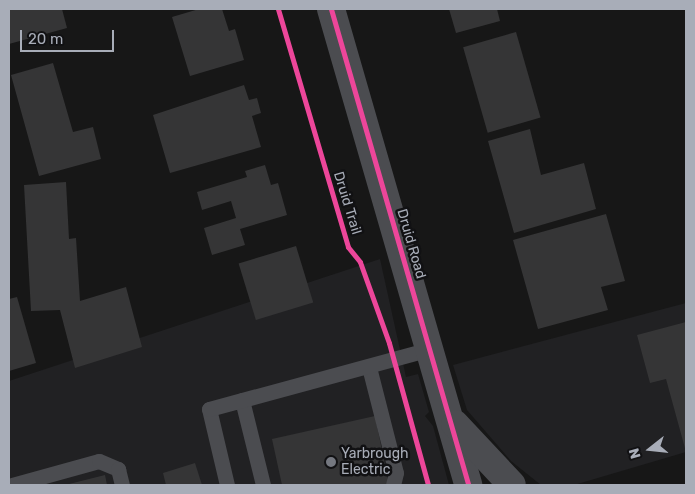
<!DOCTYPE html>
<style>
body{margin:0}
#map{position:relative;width:695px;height:494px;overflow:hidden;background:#171717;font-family:Rubik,sans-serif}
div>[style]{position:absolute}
.built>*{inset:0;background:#212123}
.building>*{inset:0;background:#353536;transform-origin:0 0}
.service>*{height:15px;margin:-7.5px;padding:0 7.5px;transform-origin:7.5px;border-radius:7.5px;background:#4b4c50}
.tertiary>*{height:28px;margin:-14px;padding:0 14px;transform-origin:14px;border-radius:14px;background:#4b4c50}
.cycleway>*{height:5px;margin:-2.5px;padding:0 2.5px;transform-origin:2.5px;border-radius:2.5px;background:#ed469a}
.dots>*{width:14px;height:14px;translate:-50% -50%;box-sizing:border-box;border:2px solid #111113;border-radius:50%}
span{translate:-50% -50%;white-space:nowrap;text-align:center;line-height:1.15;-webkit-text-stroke:5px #111113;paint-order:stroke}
.street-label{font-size:14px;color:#a8adb8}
.poi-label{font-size:14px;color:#a8adb8}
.left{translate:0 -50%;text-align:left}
.frame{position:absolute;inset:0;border:10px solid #a8adb8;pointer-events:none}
.north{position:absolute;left:625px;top:424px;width:50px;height:50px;-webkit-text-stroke:4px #111113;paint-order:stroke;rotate:254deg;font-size:14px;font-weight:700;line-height:20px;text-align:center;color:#a8adb8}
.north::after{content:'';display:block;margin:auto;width:18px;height:22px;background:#a8adb8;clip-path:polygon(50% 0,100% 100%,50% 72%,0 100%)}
.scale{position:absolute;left:20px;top:30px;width:94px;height:22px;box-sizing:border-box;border:2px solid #a8adb8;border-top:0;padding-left:6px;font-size:15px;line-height:18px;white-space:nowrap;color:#a8adb8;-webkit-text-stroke:4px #111113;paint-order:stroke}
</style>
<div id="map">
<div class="built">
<div style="clip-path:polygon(380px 259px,406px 377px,418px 374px,429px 412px,425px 416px,433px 426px,449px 485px,9px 485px,9px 381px)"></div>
<div style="clip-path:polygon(686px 303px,686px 452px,574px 485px,541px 485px,511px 461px,467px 410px,453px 365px)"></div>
</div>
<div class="building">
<div style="clip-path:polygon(9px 9px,62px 9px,67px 28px,9px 44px)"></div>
<div style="clip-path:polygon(199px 9px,222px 9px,229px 31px,235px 29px,244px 60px,190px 76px,172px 17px)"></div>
<div style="clip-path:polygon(449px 9px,497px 9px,500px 21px,456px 33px)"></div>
<div style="left:516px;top:32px;width:89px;height:55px;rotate:74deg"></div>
<div style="clip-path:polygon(53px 63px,73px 132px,93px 127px,101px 159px,39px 176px,11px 75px)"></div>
<div style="clip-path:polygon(244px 85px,249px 100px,257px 98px,261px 113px,252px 116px,261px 147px,170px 173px,153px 115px)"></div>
<div style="clip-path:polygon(530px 129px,541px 175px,584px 163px,596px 209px,514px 233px,488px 141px)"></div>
<div style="clip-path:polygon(265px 165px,271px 185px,278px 183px,287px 215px,240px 229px,245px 245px,212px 255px,204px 228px,236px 218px,231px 201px,202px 210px,197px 192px,247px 177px,245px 171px)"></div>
<div style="clip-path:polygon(66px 182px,69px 239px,76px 238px,80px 301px,126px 287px,142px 347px,75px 368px,60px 310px,31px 311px,24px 185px)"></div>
<div style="clip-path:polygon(606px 214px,625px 281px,601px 287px,608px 310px,538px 329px,513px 240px)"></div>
<div style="left:296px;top:246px;width:59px;height:60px;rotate:73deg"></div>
<div style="clip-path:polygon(17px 297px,36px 363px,9px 371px,9px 299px)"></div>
<div style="clip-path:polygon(686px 322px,686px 452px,666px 379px,650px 383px,637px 335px)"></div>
<div style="clip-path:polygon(375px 416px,389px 485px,282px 485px,272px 439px)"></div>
<div style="clip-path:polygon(195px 463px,202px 485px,166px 485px,163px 473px)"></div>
<div style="clip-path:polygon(105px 475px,107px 485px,65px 485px)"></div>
</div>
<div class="service">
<div style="left:369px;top:367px;width:109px;rotate:75.7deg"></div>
<div style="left:396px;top:473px;width:12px;rotate:104deg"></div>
<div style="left:242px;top:400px;width:88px;rotate:76.1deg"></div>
<div style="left:12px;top:485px;width:90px;rotate:-15.4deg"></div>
<div style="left:99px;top:461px;width:21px;rotate:23deg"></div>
<div style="left:118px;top:469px;width:16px;rotate:76deg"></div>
<div style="left:227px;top:485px;width:78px;rotate:-103.3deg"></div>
<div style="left:209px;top:409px;width:229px;rotate:-15.2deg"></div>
</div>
<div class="tertiary">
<div style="left:331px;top:9px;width:495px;rotate:73.9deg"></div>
<div style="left:455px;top:424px;width:83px;rotate:46.9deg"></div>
</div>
<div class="cycleway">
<div style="left:278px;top:9px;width:248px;rotate:73.6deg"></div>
<div style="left:348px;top:247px;width:19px;rotate:51deg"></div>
<div style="left:360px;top:262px;width:86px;rotate:70.3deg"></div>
<div style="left:389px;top:343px;width:147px;rotate:74.6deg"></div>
<div style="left:331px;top:9px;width:495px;rotate:73.9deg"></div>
</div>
<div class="dots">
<div style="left:331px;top:462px;background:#757880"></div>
</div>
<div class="street-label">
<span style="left:347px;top:203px;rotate:73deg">Druid Trail</span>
<span style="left:411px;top:244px;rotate:74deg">Druid Road</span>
</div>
<div class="poi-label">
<span class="left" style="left:341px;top:462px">Yarbrough<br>Electric</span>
</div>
<div class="frame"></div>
<div class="north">N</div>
<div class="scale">20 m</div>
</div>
